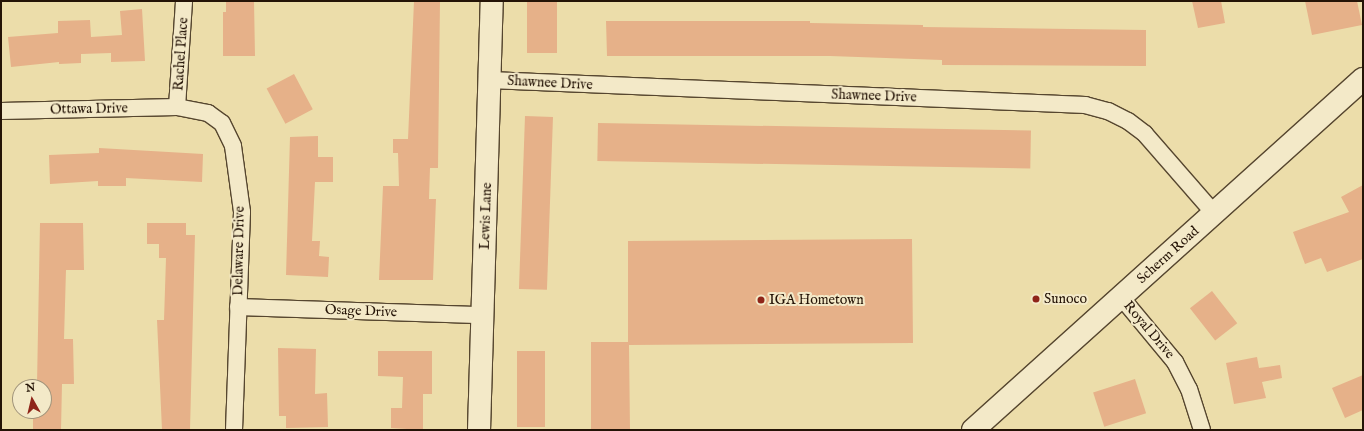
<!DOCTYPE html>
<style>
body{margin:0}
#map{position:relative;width:1364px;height:431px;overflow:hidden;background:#ecddaa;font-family:"IM FELL English",serif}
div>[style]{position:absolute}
.building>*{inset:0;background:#e6b189;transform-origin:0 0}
.roads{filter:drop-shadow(1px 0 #56462f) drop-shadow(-1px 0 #56462f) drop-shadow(0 1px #56462f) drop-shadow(0 -1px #56462f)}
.street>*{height:16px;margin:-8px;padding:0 8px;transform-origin:8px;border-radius:8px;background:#f3e9c8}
.secondary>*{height:22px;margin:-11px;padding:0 11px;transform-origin:11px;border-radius:11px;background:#f3e9c8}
.dots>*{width:11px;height:11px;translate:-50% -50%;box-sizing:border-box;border:2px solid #f3e9c8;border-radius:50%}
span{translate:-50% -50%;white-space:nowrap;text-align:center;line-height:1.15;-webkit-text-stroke:4px #f3e9c8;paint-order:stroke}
.street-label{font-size:14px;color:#241306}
.poi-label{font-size:14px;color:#241306}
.left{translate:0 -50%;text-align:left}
.frame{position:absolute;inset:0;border:2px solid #241306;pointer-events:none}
.north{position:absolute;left:12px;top:379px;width:40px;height:40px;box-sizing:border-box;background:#f3e9c8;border:1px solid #a0937a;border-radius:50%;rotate:352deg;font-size:11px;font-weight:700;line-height:16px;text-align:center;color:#241306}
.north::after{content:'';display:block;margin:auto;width:14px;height:18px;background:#8f2418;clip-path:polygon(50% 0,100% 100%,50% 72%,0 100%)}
</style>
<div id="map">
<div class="building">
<div style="clip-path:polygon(226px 1px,254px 1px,255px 56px,223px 56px,223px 12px,226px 12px)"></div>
<div style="clip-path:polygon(414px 1px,440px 1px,438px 168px,430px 168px,429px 199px,436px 199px,433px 280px,379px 280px,383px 186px,399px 186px,398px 153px,393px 153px,393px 139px,408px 139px)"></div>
<div style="left:527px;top:1px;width:30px;height:52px"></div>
<div style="clip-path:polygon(1192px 1px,1221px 1px,1225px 23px,1198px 28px)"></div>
<div style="clip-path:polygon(1305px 1px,1357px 1px,1362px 25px,1312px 35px)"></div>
<div style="clip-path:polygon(142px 9px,145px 61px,111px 62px,111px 53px,81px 54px,81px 63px,59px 64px,59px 62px,11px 67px,8px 37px,58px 33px,58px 21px,90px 20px,91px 37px,122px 35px,120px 11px)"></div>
<div style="clip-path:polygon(606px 21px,810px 21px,810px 23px,923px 25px,923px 27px,1146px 30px,1146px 66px,942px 65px,942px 60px,830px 56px,607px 56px)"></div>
<div style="left:294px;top:74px;width:40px;height:31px;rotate:62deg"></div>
<div style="left:525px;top:116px;width:28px;height:173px;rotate:2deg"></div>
<div style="left:598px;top:123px;width:433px;height:38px;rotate:1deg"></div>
<div style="clip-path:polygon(318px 136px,318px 157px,333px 157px,333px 182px,315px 182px,312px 241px,320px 241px,319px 256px,329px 257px,328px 277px,286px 275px,290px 137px)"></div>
<div style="clip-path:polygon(99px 148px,203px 154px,202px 182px,126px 178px,126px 186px,98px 186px,98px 181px,50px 184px,49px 155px,99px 153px)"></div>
<div style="clip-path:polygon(1363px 185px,1363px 259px,1327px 272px,1321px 258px,1305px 264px,1293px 232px,1349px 212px,1341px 197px)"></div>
<div style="clip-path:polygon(40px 223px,83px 223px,84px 270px,66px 270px,64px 339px,73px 339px,74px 384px,62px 384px,61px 430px,33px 430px,33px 411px,44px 411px,44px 384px,37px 384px)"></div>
<div style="clip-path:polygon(147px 223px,186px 223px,186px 235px,195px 235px,190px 430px,162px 430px,157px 320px,164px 320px,166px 258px,159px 258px,159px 244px,147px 244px)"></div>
<div style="clip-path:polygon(912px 239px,913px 343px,629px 345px,630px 430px,591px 430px,591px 342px,628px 342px,628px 241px)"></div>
<div style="left:1212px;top:291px;width:41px;height:28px;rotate:52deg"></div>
<div style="clip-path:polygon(278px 348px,316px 349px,315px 394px,327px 393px,328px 427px,286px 428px,286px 416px,279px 416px)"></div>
<div style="clip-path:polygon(378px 351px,432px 351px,432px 394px,423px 394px,423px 430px,391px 428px,391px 408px,402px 408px,403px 377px,378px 376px)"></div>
<div style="left:517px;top:351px;width:28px;height:76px"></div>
<div style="clip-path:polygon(1257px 357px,1259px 368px,1280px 365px,1282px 378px,1262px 382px,1266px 398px,1234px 404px,1226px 363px)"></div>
<div style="clip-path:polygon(1363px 375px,1363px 410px,1345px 418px,1332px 388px)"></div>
<div style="left:1135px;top:379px;width:36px;height:44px;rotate:72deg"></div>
</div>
<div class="roads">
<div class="street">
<div style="left:489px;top:80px;width:597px;rotate:2.4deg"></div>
<div style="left:1085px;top:105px;width:24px;rotate:15deg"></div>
<div style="left:1108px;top:111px;width:22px;rotate:27deg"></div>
<div style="left:1128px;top:121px;width:21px;rotate:37deg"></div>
<div style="left:1145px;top:134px;width:105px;rotate:48.9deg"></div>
<div style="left:177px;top:107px;width:106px;rotate:-86.2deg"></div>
<div style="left:1px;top:111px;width:176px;rotate:-1.3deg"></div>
<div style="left:177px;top:107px;width:32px;rotate:11deg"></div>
<div style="left:208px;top:113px;width:17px;rotate:36deg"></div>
<div style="left:222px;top:123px;width:25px;rotate:64deg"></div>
<div style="left:233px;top:146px;width:67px;rotate:82.2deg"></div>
<div style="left:242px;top:212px;width:218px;rotate:92.1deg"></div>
<div style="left:1121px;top:297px;width:85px;rotate:50.3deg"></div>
<div style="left:1175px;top:362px;width:30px;rotate:63deg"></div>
<div style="left:1189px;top:389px;width:43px;rotate:72.4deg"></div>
<div style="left:238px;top:307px;width:245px;rotate:1.9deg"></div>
</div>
<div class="secondary">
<div style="left:479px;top:430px;width:429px;rotate:-88.3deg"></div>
<div style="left:973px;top:430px;width:525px;rotate:-41.99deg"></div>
</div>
</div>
<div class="dots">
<div style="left:1036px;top:299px;background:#8f2418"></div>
<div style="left:761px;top:300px;background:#8f2418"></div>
</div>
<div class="street-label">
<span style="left:181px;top:54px;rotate:-86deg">Rachel Place</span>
<span style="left:550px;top:83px;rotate:3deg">Shawnee Drive</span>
<span style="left:874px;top:96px;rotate:2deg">Shawnee Drive</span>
<span style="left:89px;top:109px;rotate:-1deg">Ottawa Drive</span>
<span style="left:486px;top:216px;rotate:-88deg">Lewis Lane</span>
<span style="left:239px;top:251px;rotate:-89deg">Delaware Drive</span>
<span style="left:1168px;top:255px;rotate:-42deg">Scherm Road</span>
<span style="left:361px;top:311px;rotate:2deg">Osage Drive</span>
<span style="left:1149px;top:330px;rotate:50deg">Royal Drive</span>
</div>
<div class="poi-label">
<span class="left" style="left:1044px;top:299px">Sunoco</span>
<span class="left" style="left:769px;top:300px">IGA Hometown</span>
</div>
<div class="frame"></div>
<div class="north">N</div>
</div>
